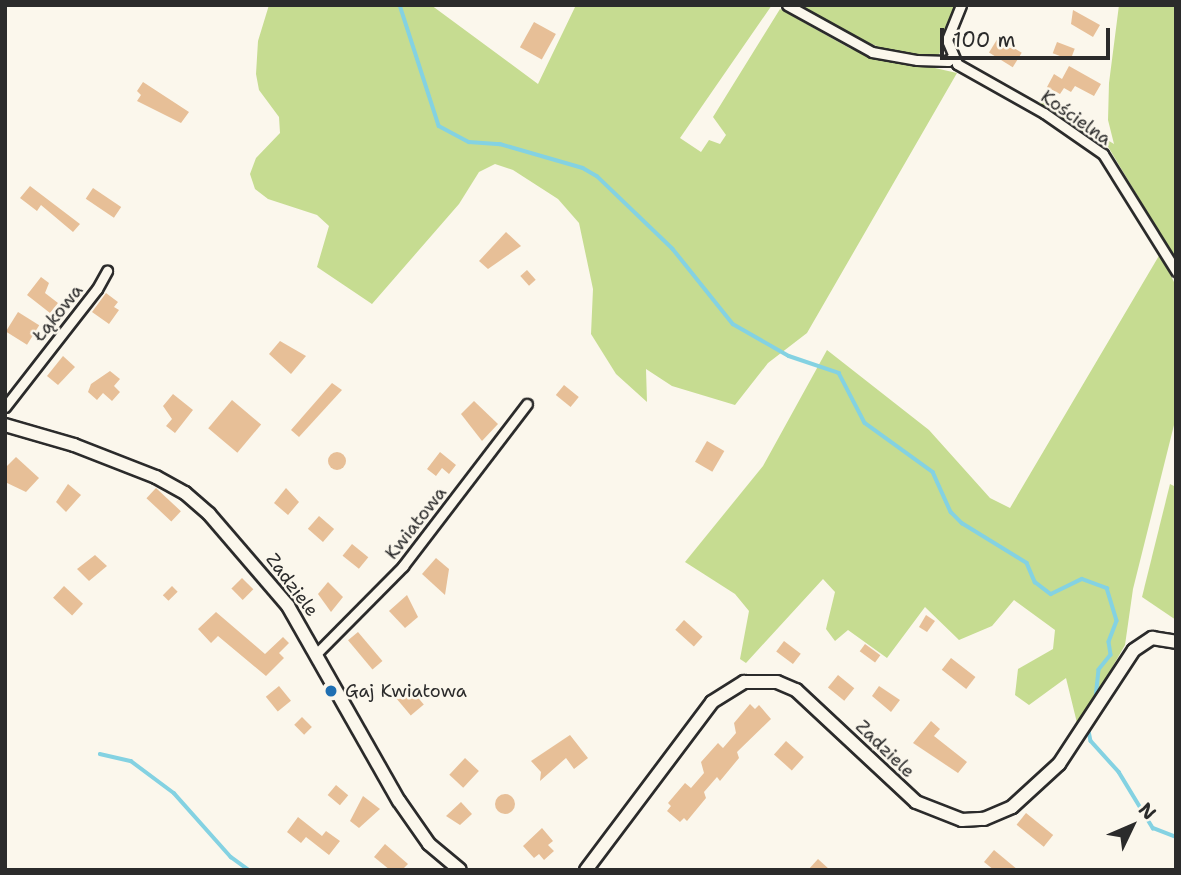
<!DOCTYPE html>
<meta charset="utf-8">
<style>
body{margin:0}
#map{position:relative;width:1181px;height:875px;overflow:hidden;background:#fbf7ec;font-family:"Shantell Sans",sans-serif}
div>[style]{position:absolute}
.green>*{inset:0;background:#c6dc91}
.stream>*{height:3.5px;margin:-1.75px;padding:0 1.75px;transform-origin:1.75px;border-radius:1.75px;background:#84d2e2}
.building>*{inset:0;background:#e7bf97;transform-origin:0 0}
.round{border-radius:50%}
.roads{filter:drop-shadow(2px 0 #2b2b2b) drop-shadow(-2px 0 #2b2b2b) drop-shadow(0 2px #2b2b2b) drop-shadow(0 -2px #2b2b2b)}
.minor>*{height:9px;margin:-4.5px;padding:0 4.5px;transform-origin:4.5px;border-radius:4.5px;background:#fbf7ec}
.tertiary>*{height:12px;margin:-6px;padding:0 6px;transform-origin:6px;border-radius:6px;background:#fbf7ec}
.dots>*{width:19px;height:19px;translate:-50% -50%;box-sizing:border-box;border:4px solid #fbf7ec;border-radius:50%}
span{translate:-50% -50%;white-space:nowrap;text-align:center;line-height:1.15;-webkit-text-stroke:5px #fbf7ec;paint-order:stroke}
.street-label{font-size:18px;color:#2b2b2b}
.poi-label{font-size:18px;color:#2b2b2b}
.left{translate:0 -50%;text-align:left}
.frame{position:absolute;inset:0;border:7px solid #2b2b2b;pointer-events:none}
.north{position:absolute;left:1097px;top:791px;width:70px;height:70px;-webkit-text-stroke:5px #fbf7ec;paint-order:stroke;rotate:46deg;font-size:19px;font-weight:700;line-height:28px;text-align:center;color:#2b2b2b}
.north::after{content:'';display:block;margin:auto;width:24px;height:32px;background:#2b2b2b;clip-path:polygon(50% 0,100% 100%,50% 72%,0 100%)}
.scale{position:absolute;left:940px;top:28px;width:170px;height:32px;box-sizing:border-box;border:4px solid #2b2b2b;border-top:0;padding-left:9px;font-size:21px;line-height:24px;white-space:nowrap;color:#2b2b2b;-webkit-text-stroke:5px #fbf7ec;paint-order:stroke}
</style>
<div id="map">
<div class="green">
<div style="clip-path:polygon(269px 5px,431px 5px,538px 84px,576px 5px,772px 5px,680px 138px,701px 152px,709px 140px,720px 144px,726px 135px,713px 117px,780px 9px,851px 49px,957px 73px,807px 333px,768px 363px,735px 405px,672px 386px,646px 369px,647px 402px,616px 374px,591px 334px,593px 289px,579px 223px,558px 199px,513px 170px,495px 164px,479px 172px,459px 204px,372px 304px,317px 267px,329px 226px,317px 215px,268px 199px,255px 189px,250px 174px,256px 158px,280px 133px,279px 117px,259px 90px,256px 74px,258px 41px)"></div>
<div style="clip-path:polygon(798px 5px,959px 5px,938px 57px,886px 50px,825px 24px)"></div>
<div style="clip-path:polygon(1119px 5px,1176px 5px,1176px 260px,1107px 145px,1038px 105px,1040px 99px,1114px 144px,1108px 120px,1109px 83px)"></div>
<div style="clip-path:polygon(1160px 254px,1176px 286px,1176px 417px,1133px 589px,1125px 645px,1078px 727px,1066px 678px,1029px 705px,1015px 695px,1018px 669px,1053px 649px,1055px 630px,1014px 600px,992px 626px,959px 640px,925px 607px,887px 658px,848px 630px,835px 641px,826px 629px,835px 592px,823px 579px,746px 663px,740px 659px,749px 611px,735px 594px,685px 562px,763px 466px,827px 350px,929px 430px,990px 498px,1010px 508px)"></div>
<div style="clip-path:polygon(1170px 484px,1176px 487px,1176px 620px,1142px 597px)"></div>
</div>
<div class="stream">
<div style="left:400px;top:5px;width:127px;rotate:72.1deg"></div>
<div style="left:439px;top:126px;width:34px;rotate:28deg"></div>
<div style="left:469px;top:142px;width:31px;rotate:4deg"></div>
<div style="left:500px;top:144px;width:86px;rotate:16.1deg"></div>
<div style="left:583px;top:168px;width:16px;rotate:30deg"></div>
<div style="left:597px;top:176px;width:105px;rotate:43.8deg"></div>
<div style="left:673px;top:249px;width:96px;rotate:51.3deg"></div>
<div style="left:733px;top:324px;width:64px;rotate:29.7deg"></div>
<div style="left:789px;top:356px;width:53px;rotate:18.8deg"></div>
<div style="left:839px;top:373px;width:56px;rotate:62.5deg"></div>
<div style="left:865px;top:423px;width:84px;rotate:35.8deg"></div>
<div style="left:933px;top:472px;width:44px;rotate:65.8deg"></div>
<div style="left:951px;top:512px;width:16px;rotate:45deg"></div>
<div style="left:962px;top:523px;width:76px;rotate:31.6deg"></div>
<div style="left:1027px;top:563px;width:21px;rotate:67deg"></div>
<div style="left:1035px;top:582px;width:20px;rotate:37deg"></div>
<div style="left:1051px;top:594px;width:34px;rotate:-26deg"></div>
<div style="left:1082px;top:579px;width:27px;rotate:20deg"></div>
<div style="left:1107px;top:588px;width:34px;rotate:73deg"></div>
<div style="left:1117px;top:621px;width:22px;rotate:111deg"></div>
<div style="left:1109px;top:642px;width:13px;rotate:81deg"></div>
<div style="left:1111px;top:655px;width:19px;rotate:129deg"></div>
<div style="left:1099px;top:670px;width:29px;rotate:96deg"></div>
<div style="left:1089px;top:731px;width:10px;rotate:79deg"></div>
<div style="left:1091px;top:741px;width:42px;rotate:47.9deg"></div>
<div style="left:1119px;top:772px;width:66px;rotate:58.7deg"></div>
<div style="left:1153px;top:828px;width:25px;rotate:21deg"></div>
<div style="left:100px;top:754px;width:32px;rotate:13deg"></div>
<div style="left:131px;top:761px;width:54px;rotate:36.7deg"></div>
<div style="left:174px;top:793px;width:86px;rotate:48.3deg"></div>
<div style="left:231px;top:857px;width:22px;rotate:36deg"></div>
</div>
<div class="building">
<div style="clip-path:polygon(1073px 10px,1100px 25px,1093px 37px,1071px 24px)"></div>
<div style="left:534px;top:22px;width:25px;height:29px;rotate:29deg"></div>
<div style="left:998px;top:38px;width:28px;height:17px;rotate:32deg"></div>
<div style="left:1057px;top:42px;width:19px;height:12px;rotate:21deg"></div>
<div style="clip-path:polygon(1069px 66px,1101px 84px,1094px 96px,1075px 86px,1071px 92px,1064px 88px,1060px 94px,1047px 87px,1054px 74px,1062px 79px)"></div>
<div style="clip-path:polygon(143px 82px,189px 112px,181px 123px,137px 101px,141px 95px,137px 91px)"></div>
<div style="clip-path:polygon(30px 186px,80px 224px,73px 232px,41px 205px,37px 211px,20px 198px)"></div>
<div style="left:93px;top:188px;width:34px;height:13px;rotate:34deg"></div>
<div style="clip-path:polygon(506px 232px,521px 246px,488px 269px,479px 261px)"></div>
<div style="left:527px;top:270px;width:13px;height:9px;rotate:48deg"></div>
<div style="clip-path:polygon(41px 277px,49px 283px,45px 293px,58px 303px,50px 313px,27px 295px)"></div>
<div style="clip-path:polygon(106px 293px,118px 302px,114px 307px,119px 310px,109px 324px,92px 312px)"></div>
<div style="left:18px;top:312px;width:25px;height:23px;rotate:32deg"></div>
<div style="clip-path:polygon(280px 341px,306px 356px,291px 374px,269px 354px)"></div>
<div style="clip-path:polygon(63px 356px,75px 367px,58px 385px,47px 376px)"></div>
<div style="clip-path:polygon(110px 371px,120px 379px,114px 386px,120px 392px,112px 401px,103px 393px,97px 400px,88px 392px,91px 384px)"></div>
<div style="clip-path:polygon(332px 383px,342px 390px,299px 437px,291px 430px)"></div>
<div style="left:564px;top:385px;width:19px;height:13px;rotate:39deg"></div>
<div style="clip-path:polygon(173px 394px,193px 410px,175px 433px,166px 426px,172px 419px,163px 406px)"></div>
<div style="left:232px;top:400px;width:38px;height:37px;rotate:40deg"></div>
<div style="clip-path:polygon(474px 401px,498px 424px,482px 441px,461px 414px)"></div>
<div style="left:707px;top:441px;width:20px;height:24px;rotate:30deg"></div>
<div class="round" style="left:328px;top:452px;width:18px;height:18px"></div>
<div style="clip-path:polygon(440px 452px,456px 465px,449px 474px,442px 468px,436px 476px,427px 469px)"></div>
<div style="clip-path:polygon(16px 457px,39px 478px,26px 492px,5px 482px,5px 468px)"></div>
<div style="clip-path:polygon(68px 484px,81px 495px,66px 512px,56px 502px)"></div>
<div style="left:156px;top:488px;width:34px;height:14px;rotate:43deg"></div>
<div style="clip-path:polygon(286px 488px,299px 502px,288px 515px,274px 503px)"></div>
<div style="left:319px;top:516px;width:20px;height:17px;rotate:41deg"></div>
<div style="left:352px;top:544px;width:21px;height:15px;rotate:39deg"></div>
<div style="clip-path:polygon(95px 555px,107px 566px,89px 581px,77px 569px)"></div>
<div style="clip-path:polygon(436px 558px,449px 569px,445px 595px,422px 574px)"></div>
<div style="left:242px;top:578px;width:16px;height:15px;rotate:45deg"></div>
<div style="clip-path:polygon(328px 582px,343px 597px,331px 612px,318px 594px)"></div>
<div style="left:64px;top:586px;width:26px;height:16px;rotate:43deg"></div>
<div style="left:172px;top:586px;width:8px;height:13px;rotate:45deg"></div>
<div style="clip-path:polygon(407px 595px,418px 617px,405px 628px,389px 611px)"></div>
<div style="clip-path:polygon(216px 612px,265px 654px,283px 637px,289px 643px,279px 653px,284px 658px,266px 676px,218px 636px,211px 643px,198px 629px)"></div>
<div style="clip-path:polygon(926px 615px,935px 621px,927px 632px,919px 627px)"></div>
<div style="left:684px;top:620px;width:25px;height:13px;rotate:42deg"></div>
<div style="left:358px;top:632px;width:38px;height:13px;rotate:50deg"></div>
<div style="left:784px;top:641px;width:21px;height:13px;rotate:37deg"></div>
<div style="left:865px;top:644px;width:19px;height:9px;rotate:36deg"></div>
<div style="left:951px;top:658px;width:31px;height:15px;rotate:38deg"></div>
<div style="left:838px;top:675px;width:21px;height:16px;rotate:39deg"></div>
<div style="left:279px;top:686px;width:19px;height:17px;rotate:51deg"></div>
<div style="clip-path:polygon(879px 686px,900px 700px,891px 712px,872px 696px)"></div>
<div style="left:409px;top:687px;width:23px;height:17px;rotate:50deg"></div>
<div style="clip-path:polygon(750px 704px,755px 709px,759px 705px,771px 719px,737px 752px,739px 758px,720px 781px,717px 777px,704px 792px,706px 798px,687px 821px,684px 818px,680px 822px,667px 811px,671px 806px,668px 803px,685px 783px,691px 788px,704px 773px,701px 762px,718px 743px,723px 748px,736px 733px,734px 723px)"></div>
<div style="left:302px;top:717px;width:14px;height:11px;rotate:45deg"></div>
<div style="clip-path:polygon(931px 721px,940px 729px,934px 736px,967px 762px,958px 773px,913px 743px)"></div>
<div style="clip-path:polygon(570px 735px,588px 758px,574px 769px,566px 758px,540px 781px,541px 772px,531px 761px)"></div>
<div style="left:786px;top:741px;width:24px;height:18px;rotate:42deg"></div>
<div style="left:465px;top:758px;width:19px;height:23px;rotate:43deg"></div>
<div style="left:336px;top:785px;width:16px;height:13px;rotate:40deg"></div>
<div class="round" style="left:495px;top:794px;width:20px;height:20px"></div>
<div style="clip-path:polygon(363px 796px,380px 809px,359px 828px,350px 821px)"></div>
<div style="clip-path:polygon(461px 802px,472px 814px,460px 825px,446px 816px)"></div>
<div style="left:1026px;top:813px;width:35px;height:15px;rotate:39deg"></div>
<div style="clip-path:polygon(298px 817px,322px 836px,326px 831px,340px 841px,329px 855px,306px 837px,301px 843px,287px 832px)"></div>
<div style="clip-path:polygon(542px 828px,553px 841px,548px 845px,554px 851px,544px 860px,539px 854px,534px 858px,523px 846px)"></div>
<div style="clip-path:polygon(385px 844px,408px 864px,402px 870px,390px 870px,374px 857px)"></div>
<div style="clip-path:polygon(994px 850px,1018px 870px,994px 870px,984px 862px)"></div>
<div style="clip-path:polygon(818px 859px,830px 870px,808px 870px)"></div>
</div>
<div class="roads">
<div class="minor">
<div style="left:787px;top:5px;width:97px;rotate:28.9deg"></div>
<div style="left:872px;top:52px;width:46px;rotate:10.1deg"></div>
<div style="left:917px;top:60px;width:31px;rotate:2deg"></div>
<div style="left:948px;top:61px;width:6px;rotate:-45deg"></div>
<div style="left:961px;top:5px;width:38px;rotate:112deg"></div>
<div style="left:947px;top:40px;width:26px;rotate:67deg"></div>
<div style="left:957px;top:64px;width:100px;rotate:29.4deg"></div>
<div style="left:1044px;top:113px;width:72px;rotate:34.8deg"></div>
<div style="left:1103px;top:154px;width:138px;rotate:58deg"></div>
<div style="left:5px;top:407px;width:150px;rotate:-52.1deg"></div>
<div style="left:97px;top:289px;width:21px;rotate:-61deg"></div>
<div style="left:318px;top:652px;width:121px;rotate:-45.3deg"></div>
<div style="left:403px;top:566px;width:204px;rotate:-52.6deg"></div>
</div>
<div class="tertiary">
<div style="left:5px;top:425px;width:72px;rotate:16.2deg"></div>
<div style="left:74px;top:445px;width:88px;rotate:21.3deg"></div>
<div style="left:156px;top:477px;width:33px;rotate:29deg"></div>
<div style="left:185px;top:493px;width:32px;rotate:41deg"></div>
<div style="left:209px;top:514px;width:121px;rotate:49.3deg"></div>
<div style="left:288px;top:606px;width:224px;rotate:60.4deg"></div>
<div style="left:399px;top:801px;width:52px;rotate:55.1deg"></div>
<div style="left:429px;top:844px;width:40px;rotate:40deg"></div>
<div style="left:586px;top:870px;width:210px;rotate:-53.1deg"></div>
<div style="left:712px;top:702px;width:38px;rotate:-32deg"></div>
<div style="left:744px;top:682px;width:33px"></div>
<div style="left:777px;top:682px;width:21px;rotate:23deg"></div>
<div style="left:796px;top:690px;width:164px;rotate:43deg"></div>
<div style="left:916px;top:802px;width:49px;rotate:21.4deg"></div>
<div style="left:962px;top:820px;width:22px;rotate:-3deg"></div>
<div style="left:984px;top:819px;width:30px;rotate:-23deg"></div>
<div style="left:1012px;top:807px;width:64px;rotate:-42.5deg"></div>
<div style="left:1059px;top:764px;width:136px;rotate:-56.7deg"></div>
<div style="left:1134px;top:650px;width:22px;rotate:-34deg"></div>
<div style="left:1152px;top:638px;width:24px;rotate:9deg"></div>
</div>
</div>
<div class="dots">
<div style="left:331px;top:691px;background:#1f6fb2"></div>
</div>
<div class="street-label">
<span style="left:1076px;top:118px;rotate:35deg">Kościelna</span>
<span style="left:58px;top:313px;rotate:-51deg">Łąkowa</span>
<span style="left:416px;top:523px;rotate:-52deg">Kwiatowa</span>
<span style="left:292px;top:585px;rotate:53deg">Zadziele</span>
<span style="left:885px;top:749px;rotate:44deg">Zadziele</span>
</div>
<div class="poi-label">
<span class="left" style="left:345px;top:691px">Gaj Kwiatowa</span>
</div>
<div class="frame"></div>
<div class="north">N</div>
<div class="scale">100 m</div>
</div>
